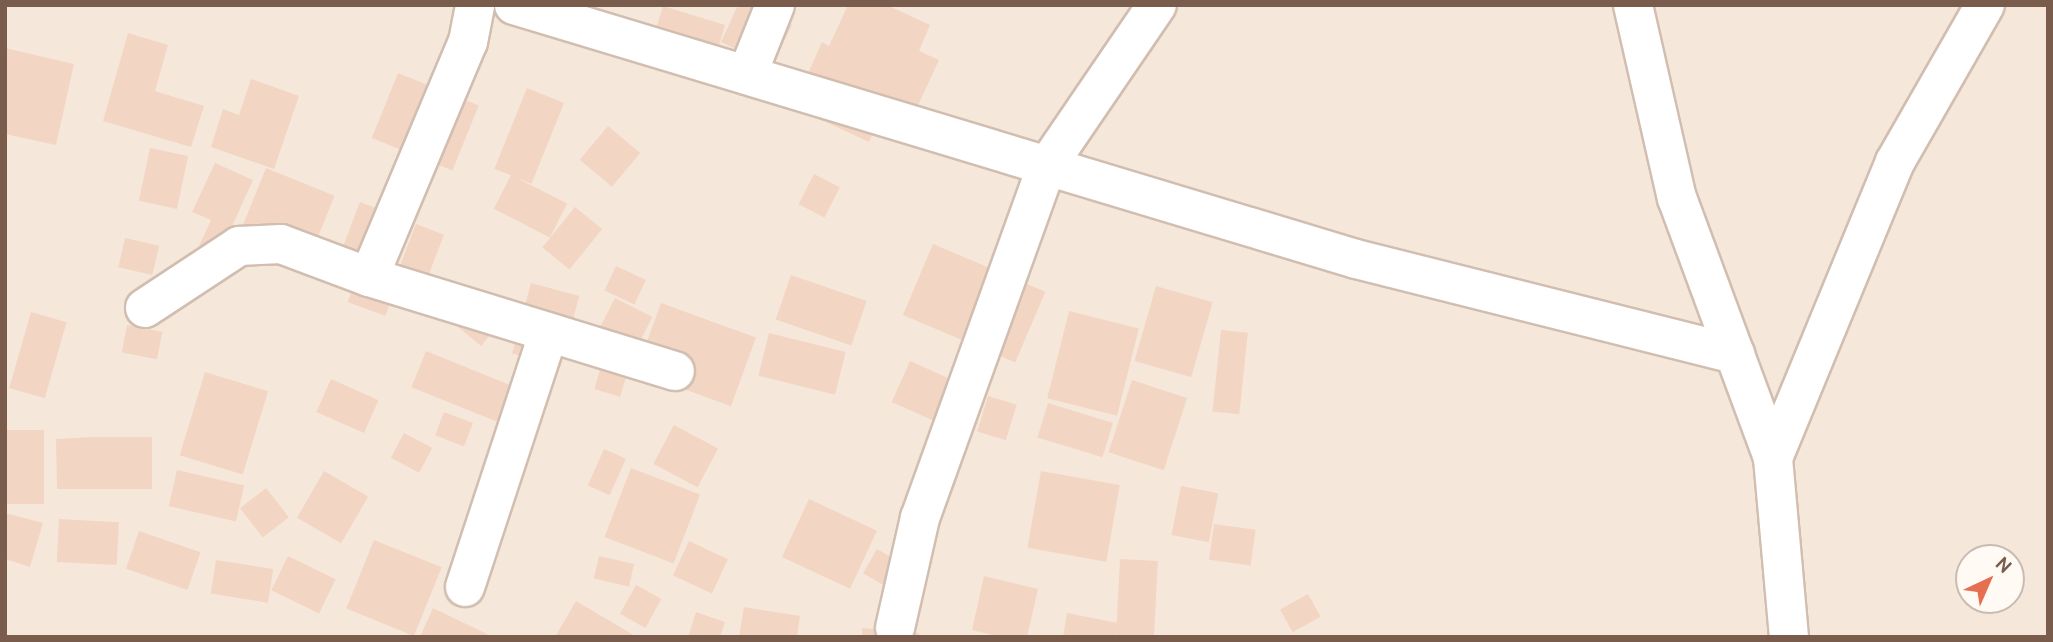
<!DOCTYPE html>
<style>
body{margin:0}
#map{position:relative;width:2053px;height:642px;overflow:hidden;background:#fdf6ec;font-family:Cabin,sans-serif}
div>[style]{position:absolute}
.residential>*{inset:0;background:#f5e8da}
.building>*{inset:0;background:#f3d5c3;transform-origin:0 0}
.roads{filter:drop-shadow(2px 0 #d1beb0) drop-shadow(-2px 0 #d1beb0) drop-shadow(0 2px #d1beb0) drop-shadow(0 -2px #d1beb0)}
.minor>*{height:38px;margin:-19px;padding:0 19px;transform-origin:19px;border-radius:19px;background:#fff}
span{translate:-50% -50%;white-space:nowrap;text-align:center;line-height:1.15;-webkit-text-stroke:6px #fffaf3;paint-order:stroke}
.frame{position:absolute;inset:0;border:7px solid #7a5c4d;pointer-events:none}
.north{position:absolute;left:1955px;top:544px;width:70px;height:70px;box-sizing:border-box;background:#fffaf3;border:2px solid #cabbb1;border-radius:50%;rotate:44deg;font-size:19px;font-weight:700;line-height:28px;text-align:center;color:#7a5c4d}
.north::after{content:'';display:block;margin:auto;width:24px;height:32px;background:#e76f51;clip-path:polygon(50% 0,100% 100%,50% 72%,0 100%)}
</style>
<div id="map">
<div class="residential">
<div style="clip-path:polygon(evenodd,5px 5px,2048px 5px,2048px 637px,5px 637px,5px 5px,1969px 558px,2011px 558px,2011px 600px,1969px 600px,1969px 558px)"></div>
</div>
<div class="building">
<div style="clip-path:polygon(738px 5px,750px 5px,792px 25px,772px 66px,721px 42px)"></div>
<div style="clip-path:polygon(848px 5px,887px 5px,930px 25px,919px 51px,939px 60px,908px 127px,882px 115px,869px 142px,793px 107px,822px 42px,829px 46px)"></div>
<div style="left:663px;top:6px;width:65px;height:49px;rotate:17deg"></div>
<div style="clip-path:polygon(128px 33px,168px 45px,155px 91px,204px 106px,191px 147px,103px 121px)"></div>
<div style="clip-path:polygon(5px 48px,74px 64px,56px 145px,5px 134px)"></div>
<div style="left:398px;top:73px;width:87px;height:70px;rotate:22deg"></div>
<div style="clip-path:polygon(251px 79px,299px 96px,274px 169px,211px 147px,223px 109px,239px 115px)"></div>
<div style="left:527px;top:88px;width:40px;height:87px;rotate:22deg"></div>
<div style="left:608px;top:126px;width:42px;height:44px;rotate:40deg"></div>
<div style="left:150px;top:148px;width:39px;height:54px;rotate:12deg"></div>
<div style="clip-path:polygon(215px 163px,253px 180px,219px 255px,199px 246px,211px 220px,192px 212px)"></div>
<div style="left:266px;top:168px;width:74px;height:82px;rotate:22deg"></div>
<div style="left:814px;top:174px;width:29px;height:34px;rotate:27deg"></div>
<div style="left:511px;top:175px;width:63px;height:38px;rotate:27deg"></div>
<div style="left:360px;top:202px;width:55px;height:50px;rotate:21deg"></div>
<div style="left:575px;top:207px;width:35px;height:52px;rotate:39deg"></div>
<div style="left:416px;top:224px;width:30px;height:56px;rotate:21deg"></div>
<div style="left:125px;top:238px;width:35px;height:30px;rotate:13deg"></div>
<div style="left:933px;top:244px;width:122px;height:77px;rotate:23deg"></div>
<div style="left:616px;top:266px;width:33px;height:27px;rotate:25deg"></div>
<div style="left:358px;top:274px;width:40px;height:30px;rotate:20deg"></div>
<div style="left:791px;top:275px;width:80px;height:47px;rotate:19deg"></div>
<div style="left:531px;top:283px;width:50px;height:73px;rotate:15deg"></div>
<div style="left:1156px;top:286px;width:59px;height:78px;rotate:16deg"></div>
<div style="left:615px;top:298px;width:42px;height:34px;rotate:27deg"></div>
<div style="left:661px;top:303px;width:101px;height:73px;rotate:20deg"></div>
<div style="clip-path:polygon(439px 311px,500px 323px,481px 346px)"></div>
<div style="left:1069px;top:311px;width:72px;height:90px;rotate:14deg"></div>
<div style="left:31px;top:312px;width:37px;height:79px;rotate:16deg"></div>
<div style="left:127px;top:325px;width:36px;height:28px;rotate:11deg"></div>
<div style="left:1221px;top:330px;width:27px;height:82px;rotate:6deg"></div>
<div style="left:769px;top:333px;width:79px;height:44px;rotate:14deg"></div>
<div style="left:608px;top:344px;width:27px;height:47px;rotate:17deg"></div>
<div style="left:426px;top:351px;width:104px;height:39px;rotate:22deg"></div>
<div style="left:910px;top:361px;width:84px;height:45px;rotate:24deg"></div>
<div style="left:205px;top:372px;width:66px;height:87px;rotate:17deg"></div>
<div style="left:331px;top:379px;width:52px;height:36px;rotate:24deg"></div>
<div style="left:1132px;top:380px;width:58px;height:76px;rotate:18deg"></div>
<div style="left:988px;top:396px;width:30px;height:37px;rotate:17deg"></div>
<div style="left:1048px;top:403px;width:68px;height:36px;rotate:17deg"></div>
<div style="left:444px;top:412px;width:31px;height:25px;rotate:21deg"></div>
<div style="left:674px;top:425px;width:50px;height:44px;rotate:28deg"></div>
<div style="left:5px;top:430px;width:39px;height:74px"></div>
<div style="left:404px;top:433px;width:32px;height:28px;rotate:28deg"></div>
<div style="clip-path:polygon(91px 437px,152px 437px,152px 489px,57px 489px,56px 439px)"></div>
<div style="left:604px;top:449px;width:24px;height:40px;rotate:24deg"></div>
<div style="left:631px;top:468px;width:74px;height:74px;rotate:21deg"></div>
<div style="left:177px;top:470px;width:69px;height:37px;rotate:13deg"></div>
<div style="left:324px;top:471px;width:51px;height:54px;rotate:30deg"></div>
<div style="left:1041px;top:471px;width:80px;height:78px;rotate:10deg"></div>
<div style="left:1181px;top:486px;width:38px;height:50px;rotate:11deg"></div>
<div style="left:266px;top:488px;width:37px;height:33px;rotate:52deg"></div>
<div style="left:809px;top:499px;width:75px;height:64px;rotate:25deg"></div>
<div style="clip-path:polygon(5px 513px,43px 523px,30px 567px,5px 559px)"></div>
<div style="left:59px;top:519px;width:60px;height:43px;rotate:3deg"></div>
<div style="left:1214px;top:524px;width:42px;height:36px;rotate:8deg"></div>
<div style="left:139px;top:531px;width:65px;height:40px;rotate:19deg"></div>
<div style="left:374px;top:540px;width:73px;height:74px;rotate:22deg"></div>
<div style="left:689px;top:541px;width:43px;height:38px;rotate:25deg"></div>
<div style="left:877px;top:549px;width:48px;height:28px;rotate:30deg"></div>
<div style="left:288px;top:556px;width:53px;height:38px;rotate:26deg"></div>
<div style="left:599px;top:556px;width:36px;height:23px;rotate:13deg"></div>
<div style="left:1120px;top:559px;width:38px;height:77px;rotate:3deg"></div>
<div style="left:216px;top:560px;width:58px;height:34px;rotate:9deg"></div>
<div style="clip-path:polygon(984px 576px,1038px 589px,1027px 637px,1001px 637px,972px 630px)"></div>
<div style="left:636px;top:585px;width:29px;height:33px;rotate:29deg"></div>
<div style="left:1308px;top:594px;width:26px;height:32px;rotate:61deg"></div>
<div style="clip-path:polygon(576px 601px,637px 637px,555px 637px)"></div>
<div style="clip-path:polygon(744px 607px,800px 616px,797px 637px,739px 637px)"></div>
<div style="clip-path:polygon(433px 608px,487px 634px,486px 637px,420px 637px)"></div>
<div style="clip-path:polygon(696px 612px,725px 622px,720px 637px,688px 637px)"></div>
<div style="clip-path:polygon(1067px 613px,1118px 623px,1115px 637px,1063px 637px)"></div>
<div style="clip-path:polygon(862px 628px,919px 633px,919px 637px,862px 637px)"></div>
</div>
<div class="roads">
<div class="minor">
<div style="left:514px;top:5px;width:879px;rotate:16.79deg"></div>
<div style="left:1356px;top:259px;width:391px;rotate:14.1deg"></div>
<div style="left:1633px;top:5px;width:198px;rotate:77.2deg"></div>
<div style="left:1677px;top:198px;width:277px;rotate:69.7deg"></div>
<div style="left:1773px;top:458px;width:180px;rotate:84.9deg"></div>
<div style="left:747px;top:75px;width:75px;rotate:-68.2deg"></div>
<div style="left:369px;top:277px;width:255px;rotate:-67.2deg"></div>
<div style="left:468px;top:42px;width:38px;rotate:-79deg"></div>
<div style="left:145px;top:308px;width:113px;rotate:-33.4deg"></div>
<div style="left:239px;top:246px;width:42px;rotate:-2.7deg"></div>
<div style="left:281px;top:244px;width:94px;rotate:20.6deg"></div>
<div style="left:369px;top:277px;width:320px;rotate:17.1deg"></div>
<div style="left:1773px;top:458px;width:320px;rotate:-67.6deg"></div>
<div style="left:1895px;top:162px;width:181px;rotate:-60.2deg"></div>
<div style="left:465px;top:587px;width:268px;rotate:-71.8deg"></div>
<div style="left:895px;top:628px;width:113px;rotate:-77.2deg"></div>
<div style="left:920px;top:518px;width:374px;rotate:-70.2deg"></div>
<div style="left:1047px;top:166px;width:195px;rotate:-55.7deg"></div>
</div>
</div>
<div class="frame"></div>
<div class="north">N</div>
</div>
